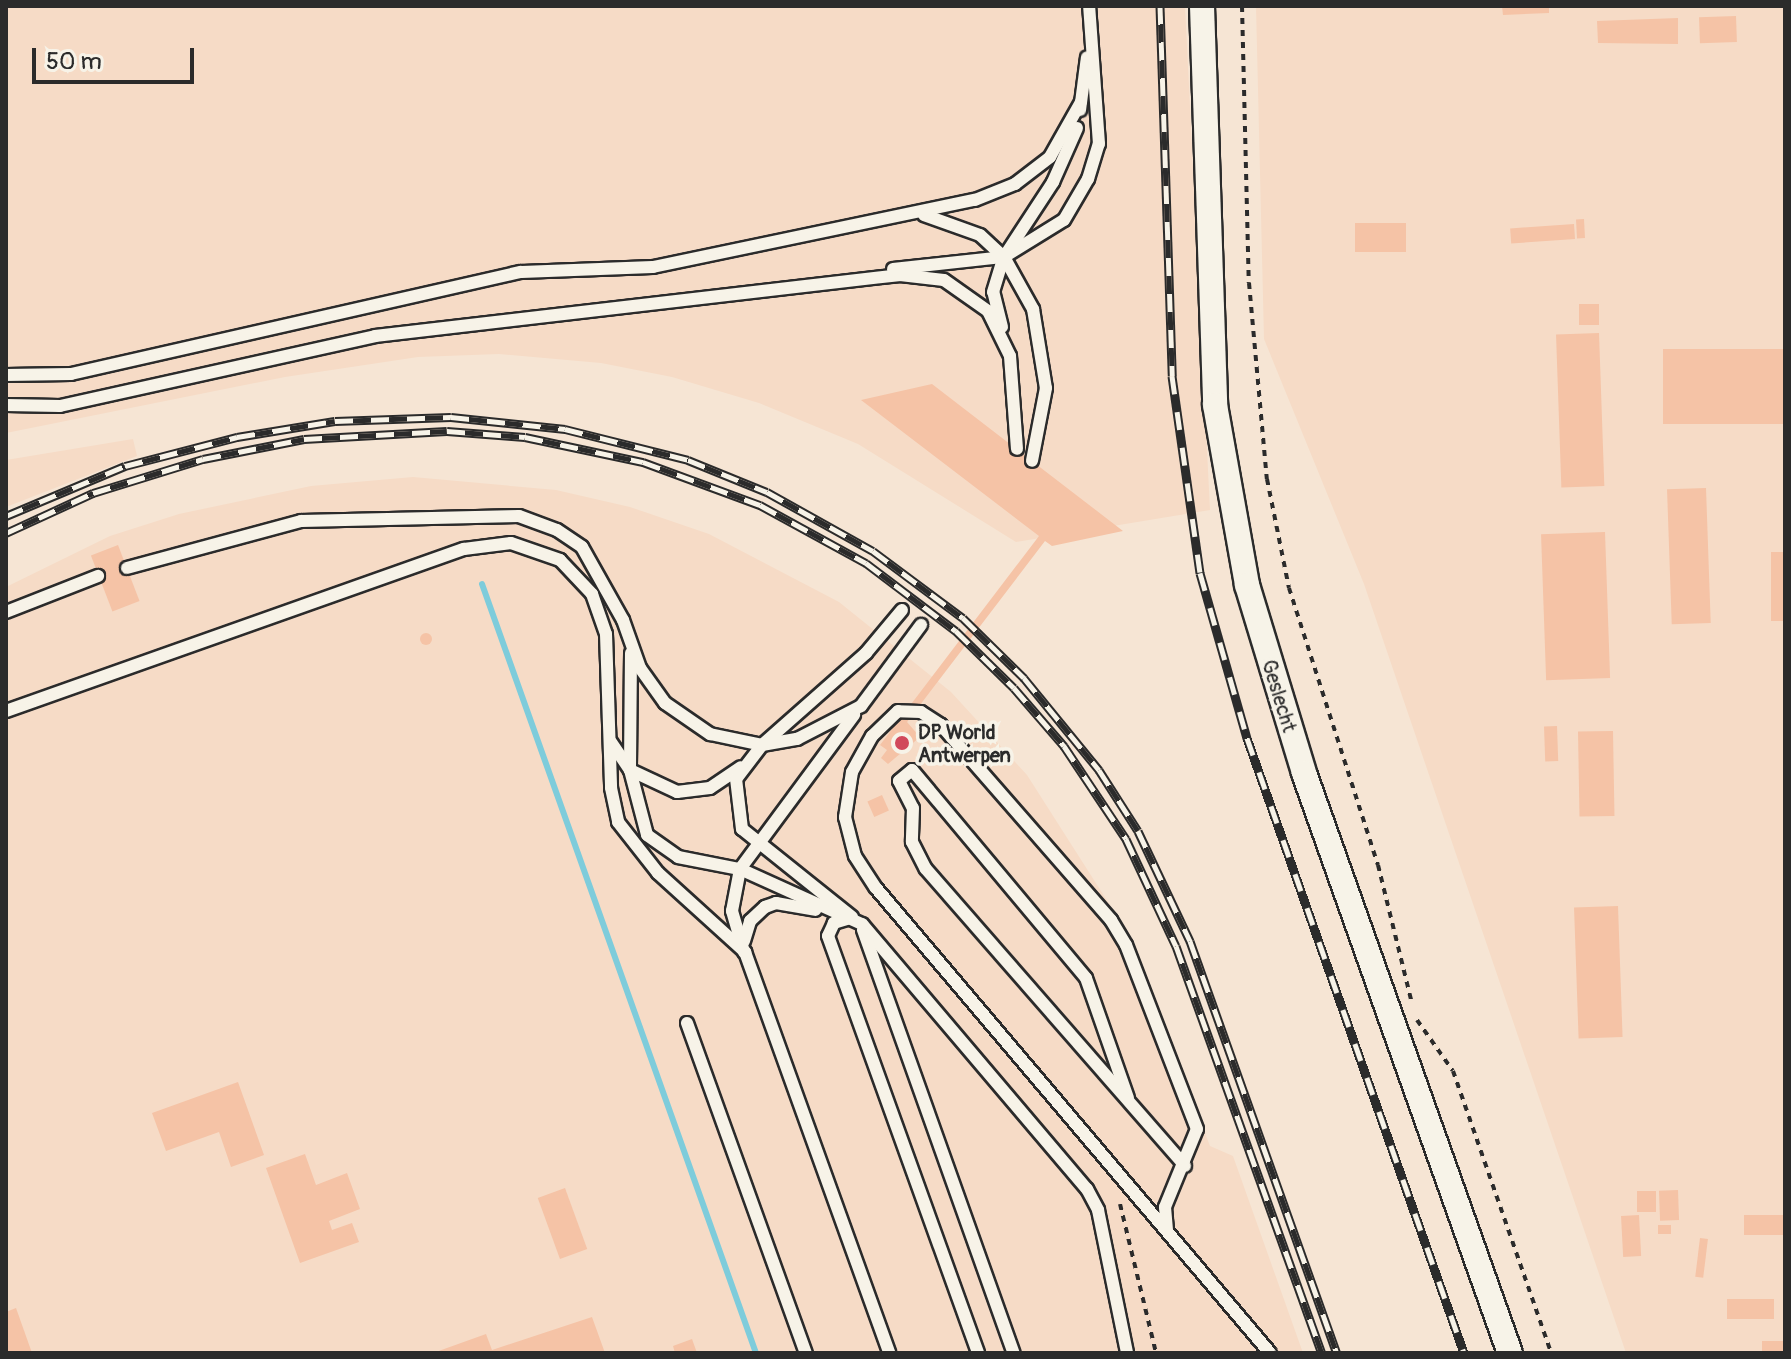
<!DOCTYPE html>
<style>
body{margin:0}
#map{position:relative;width:1791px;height:1359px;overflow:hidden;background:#f6e5d4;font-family:Pangolin,sans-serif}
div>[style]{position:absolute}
.built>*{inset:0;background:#f6dbc6}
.stream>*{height:6px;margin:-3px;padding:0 3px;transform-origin:3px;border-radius:3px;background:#7eccdb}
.building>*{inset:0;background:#f5c3a6;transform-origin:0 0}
.round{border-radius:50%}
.path>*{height:4px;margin-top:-2px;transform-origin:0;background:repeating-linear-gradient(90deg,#2b2b2b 0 6px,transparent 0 12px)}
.roads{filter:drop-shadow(2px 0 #2b2b2b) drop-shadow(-2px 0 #2b2b2b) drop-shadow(0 2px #2b2b2b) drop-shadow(0 -2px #2b2b2b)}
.lane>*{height:12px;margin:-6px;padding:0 6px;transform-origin:6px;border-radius:6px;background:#f7f3e8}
.street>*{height:24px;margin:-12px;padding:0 12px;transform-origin:12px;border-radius:12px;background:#f7f3e8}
.rail>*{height:9px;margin-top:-4.5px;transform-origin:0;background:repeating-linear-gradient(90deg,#f7f3e8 0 18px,#2b2b2b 0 36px);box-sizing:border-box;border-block:2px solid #2b2b2b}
.dots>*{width:22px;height:22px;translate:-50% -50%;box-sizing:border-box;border:4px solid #f7f3e8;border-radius:50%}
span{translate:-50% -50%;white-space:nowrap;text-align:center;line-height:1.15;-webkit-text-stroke:7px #f7f3e8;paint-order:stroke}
.street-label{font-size:20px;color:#2b2b2b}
.poi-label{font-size:20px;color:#2b2b2b;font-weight:700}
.left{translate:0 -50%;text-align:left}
.frame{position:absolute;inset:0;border:8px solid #2b2b2b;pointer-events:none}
.scale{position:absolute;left:32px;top:48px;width:162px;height:36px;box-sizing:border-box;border:4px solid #2b2b2b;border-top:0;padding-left:10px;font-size:24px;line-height:28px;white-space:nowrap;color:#2b2b2b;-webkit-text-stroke:6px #f7f3e8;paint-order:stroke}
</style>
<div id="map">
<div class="built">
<div style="clip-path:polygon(6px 6px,1185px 6px,1210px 510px,1016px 542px,858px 444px,759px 403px,672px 377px,601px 363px,499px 354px,418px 357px,285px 377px,6px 433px)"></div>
<div style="clip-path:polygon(1256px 6px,1785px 6px,1785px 1353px,1626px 1353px,1364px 584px,1264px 339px)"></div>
<div style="clip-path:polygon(133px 439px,137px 456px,6px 507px,6px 460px)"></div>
<div style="clip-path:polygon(413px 477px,556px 490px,630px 507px,709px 534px,839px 602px,951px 692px,1027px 775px,1129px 935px,1210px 1146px,1233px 1156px,1303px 1353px,6px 1353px,6px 587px,110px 536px,179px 514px,311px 486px)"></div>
</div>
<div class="stream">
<div style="left:482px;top:584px;width:816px;rotate:70.39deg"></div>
</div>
<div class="building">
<div style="clip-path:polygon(1502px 6px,1549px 6px,1549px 13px,1503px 15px)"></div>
<div style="left:1736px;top:16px;width:26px;height:37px;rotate:88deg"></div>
<div style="clip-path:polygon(1678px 18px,1678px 44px,1598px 43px,1597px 21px)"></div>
<div style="left:1584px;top:219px;width:19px;height:8px;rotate:87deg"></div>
<div style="left:1406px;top:223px;width:29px;height:51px;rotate:90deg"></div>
<div style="left:1574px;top:224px;width:15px;height:64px;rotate:86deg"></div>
<div style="left:1579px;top:304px;width:20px;height:21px"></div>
<div style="left:1599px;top:333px;width:153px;height:43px;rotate:88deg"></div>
<div style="left:1785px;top:349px;width:75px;height:122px;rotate:90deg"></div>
<div style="clip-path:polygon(932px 384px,1123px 531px,1052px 546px,1045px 541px,907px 722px,920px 737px,888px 764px,881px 758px,887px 750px,880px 745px,1039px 536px,861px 400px)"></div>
<div style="left:1706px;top:488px;width:135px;height:39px;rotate:88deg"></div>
<div style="left:1605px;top:532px;width:146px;height:64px;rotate:88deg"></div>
<div style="left:118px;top:545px;width:60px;height:29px;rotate:69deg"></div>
<div style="left:1785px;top:552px;width:69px;height:14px;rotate:90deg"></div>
<div class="round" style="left:420px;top:633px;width:12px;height:12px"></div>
<div style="left:1557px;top:726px;width:35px;height:13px;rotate:88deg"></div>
<div style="left:1613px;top:731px;width:85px;height:35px;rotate:89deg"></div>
<div style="left:882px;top:795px;width:17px;height:16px;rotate:66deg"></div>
<div style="left:1618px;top:906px;width:131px;height:44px;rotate:88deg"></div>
<div style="clip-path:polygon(238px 1082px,264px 1155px,231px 1167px,219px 1132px,166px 1151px,152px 1113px)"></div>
<div style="clip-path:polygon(305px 1154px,316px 1185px,347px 1173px,360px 1209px,329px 1221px,332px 1230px,352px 1223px,359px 1242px,300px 1263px,266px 1168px)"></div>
<div style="left:565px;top:1188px;width:65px;height:29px;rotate:70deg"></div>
<div style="left:1678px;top:1190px;width:30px;height:19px;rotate:88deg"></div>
<div style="left:1656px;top:1191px;width:21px;height:19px;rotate:90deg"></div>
<div style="left:1639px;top:1215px;width:41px;height:18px;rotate:87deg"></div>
<div style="left:1744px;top:1215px;width:41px;height:20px"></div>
<div style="left:1658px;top:1225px;width:13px;height:9px"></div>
<div style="left:1700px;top:1238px;width:8px;height:39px;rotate:7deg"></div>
<div style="left:1774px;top:1299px;width:20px;height:47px;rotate:90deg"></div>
<div style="clip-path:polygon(16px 1308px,32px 1353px,6px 1353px,6px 1312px)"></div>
<div style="clip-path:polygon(592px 1317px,605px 1353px,433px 1353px,486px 1334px,492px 1350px)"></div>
<div style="clip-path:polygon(692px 1339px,697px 1353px,675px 1353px,673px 1346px)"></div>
<div style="left:1785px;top:1341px;width:12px;height:23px;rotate:90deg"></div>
</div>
<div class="path">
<div style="left:1242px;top:6px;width:277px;rotate:88.6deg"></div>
<div style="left:1249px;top:283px;width:197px;rotate:84.8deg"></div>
<div style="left:1267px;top:479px;width:111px;rotate:78.6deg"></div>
<div style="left:1289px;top:588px;width:291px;rotate:72.2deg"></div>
<div style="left:1378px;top:865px;width:142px;rotate:76.2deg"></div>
<div style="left:1417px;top:1020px;width:62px;rotate:54.8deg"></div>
<div style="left:1453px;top:1071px;width:299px;rotate:70.8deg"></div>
<div style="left:1120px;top:1204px;width:153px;rotate:76.4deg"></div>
</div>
<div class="roads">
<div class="lane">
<div style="left:1080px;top:110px;width:53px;rotate:-82.5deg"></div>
<div style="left:924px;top:215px;width:59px;rotate:19.7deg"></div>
<div style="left:980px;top:235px;width:33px;rotate:43deg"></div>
<div style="left:1004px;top:257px;width:60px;rotate:60.9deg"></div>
<div style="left:1033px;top:309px;width:80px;rotate:80.7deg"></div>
<div style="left:1046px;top:388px;width:74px;rotate:100.9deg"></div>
<div style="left:893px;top:269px;width:112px;rotate:-6.2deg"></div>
<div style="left:1004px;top:257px;width:70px;rotate:-31.7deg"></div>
<div style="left:1064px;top:220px;width:48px;rotate:-59.7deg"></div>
<div style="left:1088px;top:179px;width:37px;rotate:-73deg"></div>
<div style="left:1099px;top:144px;width:138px;rotate:-94.1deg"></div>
<div style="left:1002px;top:327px;width:36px;rotate:-104deg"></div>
<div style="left:993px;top:292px;width:37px;rotate:-73deg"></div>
<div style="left:1004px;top:257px;width:90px;rotate:-56.8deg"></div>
<div style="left:1053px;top:182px;width:59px;rotate:-66deg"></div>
<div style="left:6px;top:375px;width:65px;rotate:-0.9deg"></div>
<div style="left:71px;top:374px;width:461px;rotate:-12.8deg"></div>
<div style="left:521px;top:272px;width:132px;rotate:-2.2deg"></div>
<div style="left:653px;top:267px;width:329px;rotate:-11.8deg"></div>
<div style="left:975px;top:200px;width:43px;rotate:-21.8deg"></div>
<div style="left:1015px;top:184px;width:44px;rotate:-37.6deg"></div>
<div style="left:1050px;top:157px;width:63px;rotate:-60.6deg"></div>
<div style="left:6px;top:405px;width:54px;rotate:1.1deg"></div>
<div style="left:60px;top:406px;width:323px;rotate:-12.5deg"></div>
<div style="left:375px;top:336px;width:529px;rotate:-6.63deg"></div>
<div style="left:900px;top:275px;width:44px;rotate:6.5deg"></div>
<div style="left:944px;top:280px;width:54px;rotate:35.2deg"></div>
<div style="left:988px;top:311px;width:50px;rotate:63.9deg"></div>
<div style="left:1010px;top:356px;width:93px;rotate:85.7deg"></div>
<div style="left:127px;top:568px;width:180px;rotate:-15.1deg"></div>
<div style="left:301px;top:521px;width:218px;rotate:-1.3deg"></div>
<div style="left:519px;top:516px;width:40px;rotate:20.2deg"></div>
<div style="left:557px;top:530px;width:30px;rotate:34deg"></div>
<div style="left:582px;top:547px;width:84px;rotate:60.7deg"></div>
<div style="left:623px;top:620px;width:51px;rotate:70.5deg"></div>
<div style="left:640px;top:668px;width:43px;rotate:54.5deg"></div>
<div style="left:665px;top:703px;width:55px;rotate:34.6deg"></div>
<div style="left:710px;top:734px;width:53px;rotate:11.9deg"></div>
<div style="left:762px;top:745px;width:36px;rotate:-10deg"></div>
<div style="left:797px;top:739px;width:72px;rotate:-27.3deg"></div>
<div style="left:861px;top:706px;width:101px;rotate:-53.5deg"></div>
<div style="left:6px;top:612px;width:99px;rotate:-21.4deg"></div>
<div style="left:631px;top:653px;width:117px;rotate:90.5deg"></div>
<div style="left:630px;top:770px;width:67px;rotate:75.3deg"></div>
<div style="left:647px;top:835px;width:38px;rotate:35deg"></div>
<div style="left:678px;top:857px;width:63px;rotate:11deg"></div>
<div style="left:740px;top:869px;width:134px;rotate:24.3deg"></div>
<div style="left:862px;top:924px;width:348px;rotate:49.7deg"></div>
<div style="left:1087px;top:1189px;width:24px;rotate:62deg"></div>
<div style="left:1098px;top:1210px;width:146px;rotate:78.5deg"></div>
<div style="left:6px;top:711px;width:486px;rotate:-19.5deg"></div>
<div style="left:464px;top:549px;width:47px;rotate:-7.3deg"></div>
<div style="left:511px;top:543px;width:52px;rotate:19.1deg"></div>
<div style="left:560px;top:560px;width:47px;rotate:46.7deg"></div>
<div style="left:592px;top:594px;width:42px;rotate:70.7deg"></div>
<div style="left:606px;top:634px;width:154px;rotate:88.1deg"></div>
<div style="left:611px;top:788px;width:35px;rotate:78deg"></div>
<div style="left:618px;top:822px;width:65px;rotate:51.9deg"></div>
<div style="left:658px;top:873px;width:118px;rotate:42.2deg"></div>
<div style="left:745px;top:952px;width:426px;rotate:70.2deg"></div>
<div style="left:611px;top:742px;width:34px;rotate:56deg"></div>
<div style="left:630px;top:770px;width:52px;rotate:25.1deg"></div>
<div style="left:677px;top:792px;width:33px;rotate:-7deg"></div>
<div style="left:710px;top:788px;width:37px;rotate:-34deg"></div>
<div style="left:852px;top:917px;width:141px;rotate:-141.3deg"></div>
<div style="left:742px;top:829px;width:50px;rotate:-96.8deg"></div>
<div style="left:736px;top:779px;width:43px;rotate:-52.6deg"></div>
<div style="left:762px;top:745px;width:139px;rotate:-41.5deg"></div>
<div style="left:866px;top:653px;width:56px;rotate:-50.1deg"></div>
<div style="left:847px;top:919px;width:14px;rotate:163deg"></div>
<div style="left:834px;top:923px;width:14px;rotate:115deg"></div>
<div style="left:828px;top:936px;width:443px;rotate:70.2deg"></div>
<div style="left:863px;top:930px;width:449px;rotate:70.4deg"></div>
<div style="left:744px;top:941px;width:21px;rotate:-73deg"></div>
<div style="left:750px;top:921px;width:21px;rotate:-43deg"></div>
<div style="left:765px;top:907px;width:12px;rotate:-20deg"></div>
<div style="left:776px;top:903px;width:40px;rotate:10deg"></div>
<div style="left:744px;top:952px;width:43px;rotate:-106.3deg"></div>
<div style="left:732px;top:911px;width:43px;rotate:-79.2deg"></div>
<div style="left:740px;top:869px;width:192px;rotate:-53.5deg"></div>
<div style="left:687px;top:1023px;width:351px;rotate:70.2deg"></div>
<div style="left:1128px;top:1098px;width:127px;rotate:-109.3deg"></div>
<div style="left:1086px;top:978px;width:271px;rotate:-129.9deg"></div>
<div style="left:912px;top:770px;width:17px;rotate:140deg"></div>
<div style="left:899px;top:781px;width:30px;rotate:63deg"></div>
<div style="left:913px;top:808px;width:34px;rotate:92deg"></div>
<div style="left:912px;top:842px;width:30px;rotate:63deg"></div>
<div style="left:926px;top:869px;width:394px;rotate:48.9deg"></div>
<div style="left:1167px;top:1230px;width:23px;rotate:-95deg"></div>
<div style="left:1165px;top:1207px;width:84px;rotate:-67.7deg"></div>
<div style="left:1197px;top:1129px;width:197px;rotate:-111.1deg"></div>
<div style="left:1126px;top:945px;width:29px;rotate:-121deg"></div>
<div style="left:1111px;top:920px;width:259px;rotate:-131.1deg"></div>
<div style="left:941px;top:725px;width:24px;rotate:-147deg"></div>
<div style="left:921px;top:712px;width:23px;rotate:-178deg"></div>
<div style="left:898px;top:711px;width:36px;rotate:136deg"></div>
<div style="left:872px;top:736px;width:41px;rotate:119.1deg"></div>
<div style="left:852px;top:772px;width:46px;rotate:98.8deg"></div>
<div style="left:845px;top:817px;width:40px;rotate:75.6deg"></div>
<div style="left:855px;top:856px;width:38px;rotate:57deg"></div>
<div style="left:876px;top:888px;width:609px;rotate:49.72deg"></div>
</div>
<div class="street">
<div style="left:1202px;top:6px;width:399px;rotate:88.1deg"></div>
<div style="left:1215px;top:405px;width:183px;rotate:79.9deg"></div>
<div style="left:1247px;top:585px;width:196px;rotate:73.1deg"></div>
<div style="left:1304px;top:773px;width:615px;rotate:70.45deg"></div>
</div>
</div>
<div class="rail">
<div style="left:1160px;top:6px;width:370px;rotate:88.1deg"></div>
<div style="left:1172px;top:376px;width:199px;rotate:81.9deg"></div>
<div style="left:1200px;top:573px;width:172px;rotate:74.1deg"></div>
<div style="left:1247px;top:738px;width:652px;rotate:70.56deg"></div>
<div style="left:6px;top:516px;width:129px;rotate:-22.8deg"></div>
<div style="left:125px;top:466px;width:116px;rotate:-14.5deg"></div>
<div style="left:237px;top:437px;width:99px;rotate:-9.3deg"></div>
<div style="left:335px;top:421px;width:116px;rotate:-2deg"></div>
<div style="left:451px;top:417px;width:115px;rotate:6deg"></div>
<div style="left:565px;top:429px;width:127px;rotate:14.1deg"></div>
<div style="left:688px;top:460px;width:85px;rotate:22.1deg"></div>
<div style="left:767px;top:492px;width:121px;rotate:29.1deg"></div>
<div style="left:873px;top:551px;width:112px;rotate:36.7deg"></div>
<div style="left:963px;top:618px;width:86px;rotate:44.5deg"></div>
<div style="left:1024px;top:678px;width:119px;rotate:50.8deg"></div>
<div style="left:1099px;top:770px;width:72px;rotate:57.4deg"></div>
<div style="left:1138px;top:831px;width:122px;rotate:64.7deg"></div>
<div style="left:1190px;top:941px;width:437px;rotate:70.4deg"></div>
<div style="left:6px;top:533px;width:96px;rotate:-24.7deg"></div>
<div style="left:93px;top:493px;width:115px;rotate:-17.2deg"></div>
<div style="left:203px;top:459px;width:103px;rotate:-11.2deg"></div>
<div style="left:304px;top:439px;width:143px;rotate:-3.2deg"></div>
<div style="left:447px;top:431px;width:78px;rotate:4.4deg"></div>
<div style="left:525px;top:437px;width:121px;rotate:12deg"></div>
<div style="left:643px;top:462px;width:125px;rotate:20.2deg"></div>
<div style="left:760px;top:505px;width:121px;rotate:28.7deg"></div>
<div style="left:866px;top:563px;width:113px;rotate:37.1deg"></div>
<div style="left:956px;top:631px;width:81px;rotate:44.5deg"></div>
<div style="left:1014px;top:688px;width:77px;rotate:49.2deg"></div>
<div style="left:1064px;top:746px;width:112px;rotate:56.3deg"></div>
<div style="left:1126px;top:839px;width:118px;rotate:65deg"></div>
<div style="left:1176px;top:946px;width:432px;rotate:70.3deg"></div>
</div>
<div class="dots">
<div style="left:902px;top:743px;background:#d1495b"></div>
</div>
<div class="street-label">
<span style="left:1279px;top:696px;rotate:73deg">Geslecht</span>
</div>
<div class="poi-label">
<span class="left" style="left:918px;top:744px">DP World<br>Antwerpen</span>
</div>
<div class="frame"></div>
<div class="scale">50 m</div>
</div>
